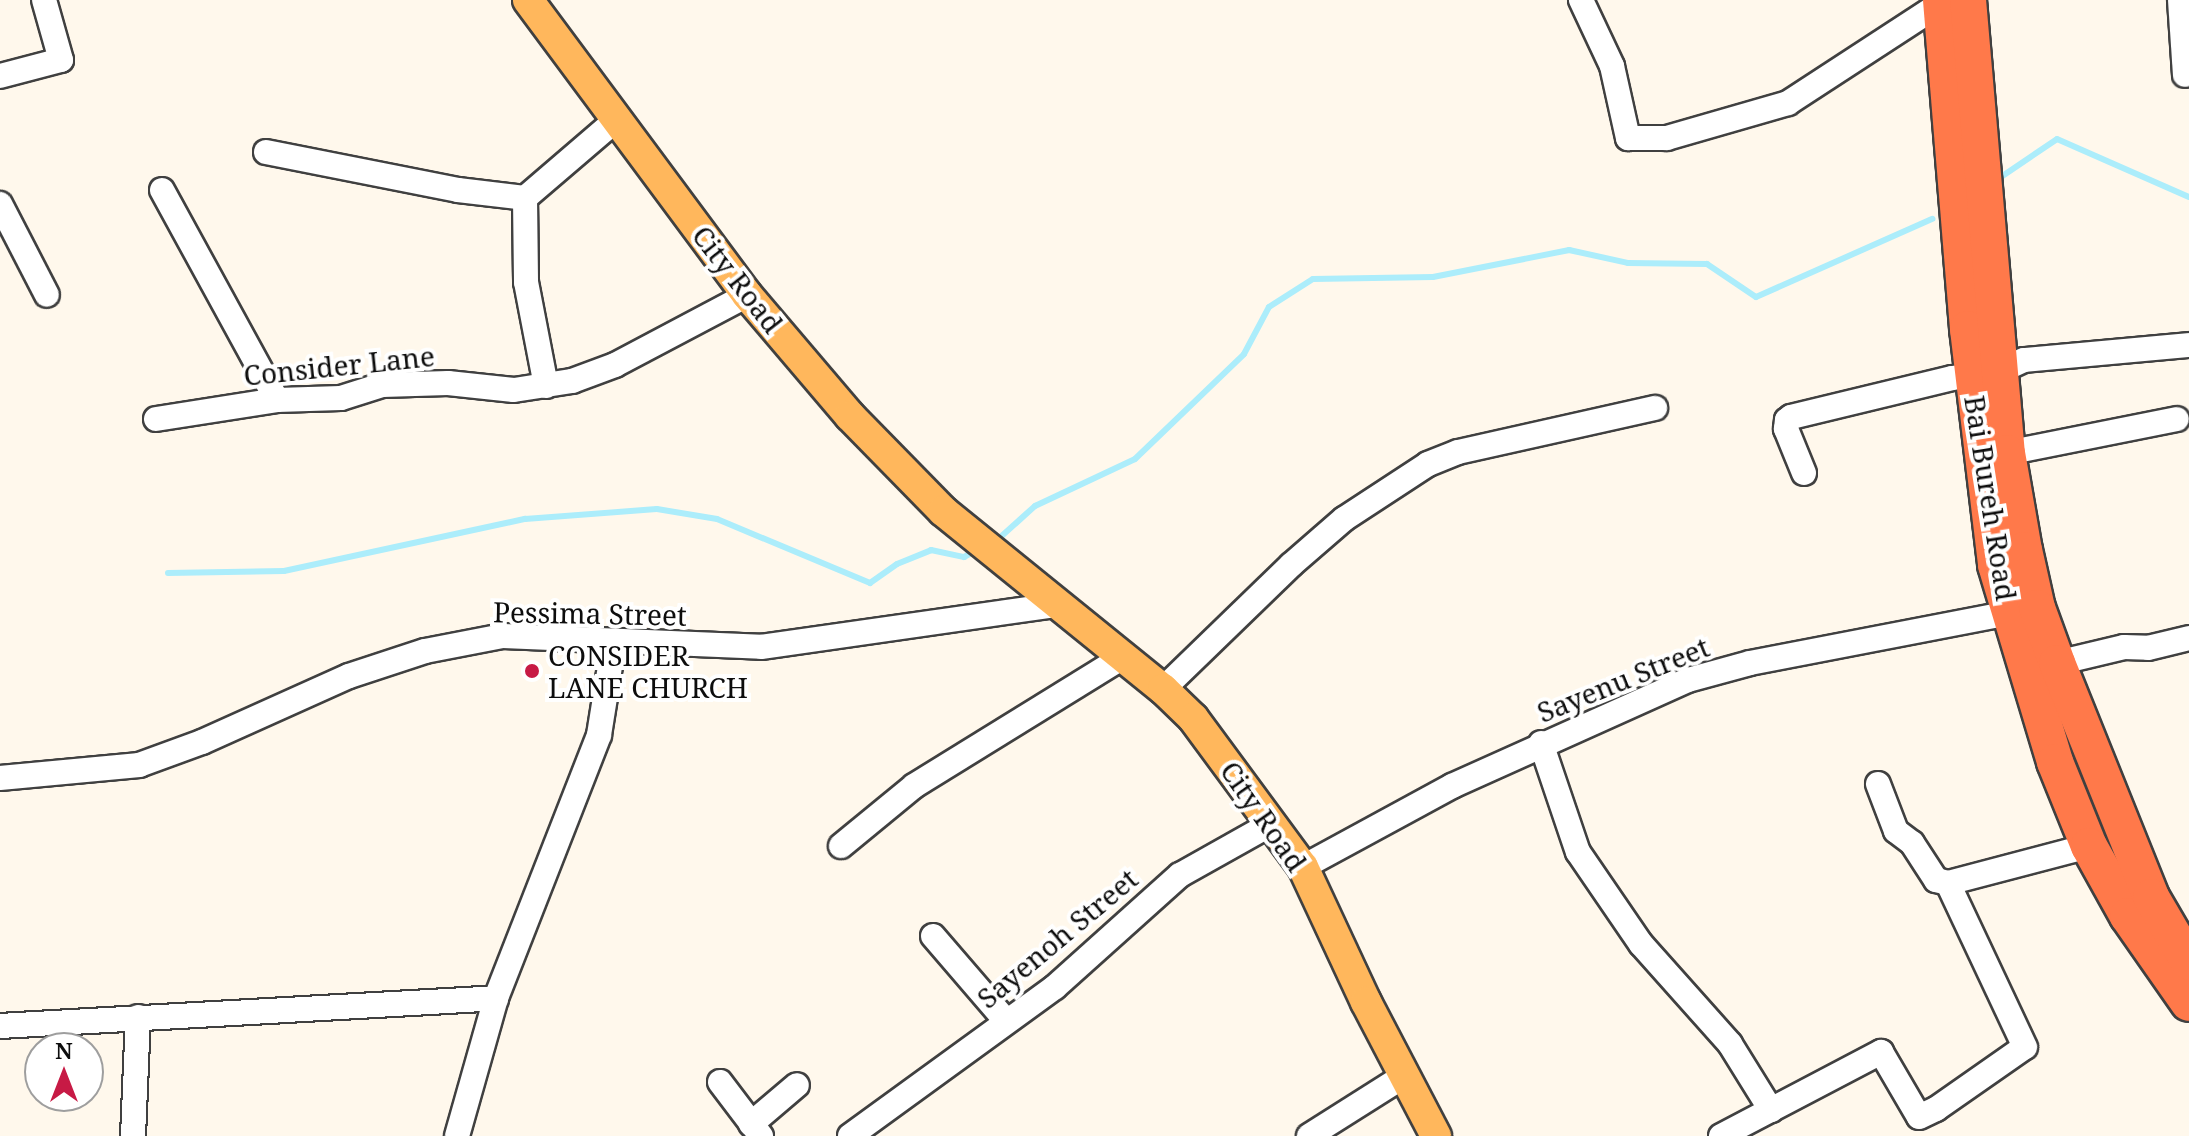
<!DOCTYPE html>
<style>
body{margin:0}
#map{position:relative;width:2189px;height:1136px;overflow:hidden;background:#fff8ec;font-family:"Noto Serif",serif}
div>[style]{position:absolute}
.stream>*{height:6px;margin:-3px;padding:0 3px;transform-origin:3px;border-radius:3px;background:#acedfb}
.roads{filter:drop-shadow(2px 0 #404040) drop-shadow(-2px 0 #404040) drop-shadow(0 2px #404040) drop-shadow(0 -2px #404040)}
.minor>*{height:24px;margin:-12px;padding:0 12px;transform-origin:12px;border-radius:12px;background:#fff}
.major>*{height:30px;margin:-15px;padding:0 15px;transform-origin:15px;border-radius:15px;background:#ffb75c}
.highway>*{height:36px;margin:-18px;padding:0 18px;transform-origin:18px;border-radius:18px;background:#ff794a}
.dots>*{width:22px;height:22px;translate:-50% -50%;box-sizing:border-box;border:4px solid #fff;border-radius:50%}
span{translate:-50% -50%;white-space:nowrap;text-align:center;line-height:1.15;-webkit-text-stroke:8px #fff;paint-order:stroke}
.street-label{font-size:28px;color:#0d0d0d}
.poi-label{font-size:28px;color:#0d0d0d}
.left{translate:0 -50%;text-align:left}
.north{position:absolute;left:24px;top:1032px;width:80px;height:80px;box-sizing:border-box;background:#fff;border:2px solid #9e9e9e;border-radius:50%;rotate:0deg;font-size:22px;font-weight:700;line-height:32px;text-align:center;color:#0d0d0d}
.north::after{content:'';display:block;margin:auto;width:28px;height:36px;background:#c71a45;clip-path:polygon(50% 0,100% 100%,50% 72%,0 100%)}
</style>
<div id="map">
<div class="stream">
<div style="left:1998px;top:179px;width:71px;rotate:-34.1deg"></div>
<div style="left:2057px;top:139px;width:144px;rotate:23.7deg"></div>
<div style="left:995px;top:542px;width:54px;rotate:-42deg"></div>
<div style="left:1035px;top:506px;width:110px;rotate:-25.2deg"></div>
<div style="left:1135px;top:459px;width:151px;rotate:-43.9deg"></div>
<div style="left:1244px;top:354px;width:53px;rotate:-62deg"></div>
<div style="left:1269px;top:307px;width:52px;rotate:-32.5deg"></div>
<div style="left:1313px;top:279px;width:120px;rotate:-1deg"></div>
<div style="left:1433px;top:277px;width:139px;rotate:-11.2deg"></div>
<div style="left:1569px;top:250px;width:60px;rotate:12.4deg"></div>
<div style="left:1628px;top:263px;width:79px;rotate:0.7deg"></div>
<div style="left:1707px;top:264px;width:59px;rotate:34deg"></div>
<div style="left:1756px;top:297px;width:193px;rotate:-23.9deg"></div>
<div style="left:168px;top:573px;width:116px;rotate:-1deg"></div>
<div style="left:284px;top:571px;width:247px;rotate:-12.2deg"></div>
<div style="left:525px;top:519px;width:132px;rotate:-4.3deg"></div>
<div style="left:657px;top:509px;width:61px;rotate:9.5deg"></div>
<div style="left:717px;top:519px;width:166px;rotate:22.7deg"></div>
<div style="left:870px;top:583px;width:33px;rotate:-35deg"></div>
<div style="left:897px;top:564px;width:37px;rotate:-22deg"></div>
<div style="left:931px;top:550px;width:34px;rotate:12deg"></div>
<div style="left:964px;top:557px;width:15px;rotate:-28deg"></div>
</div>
<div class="roads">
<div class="minor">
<div style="left:1581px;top:0;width:73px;rotate:64.8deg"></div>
<div style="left:1612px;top:66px;width:74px;rotate:77.5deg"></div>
<div style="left:1628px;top:138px;width:39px"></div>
<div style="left:1667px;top:138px;width:126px;rotate:-16.1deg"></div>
<div style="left:1788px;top:103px;width:189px;rotate:-33.1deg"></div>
<div style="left:2180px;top:0;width:75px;rotate:86.2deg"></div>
<div style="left:0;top:76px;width:63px;rotate:-14.7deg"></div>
<div style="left:61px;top:60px;width:62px;rotate:-105.8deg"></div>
<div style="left:266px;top:152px;width:196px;rotate:11.2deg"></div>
<div style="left:458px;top:190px;width:67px;rotate:6.8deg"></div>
<div style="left:525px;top:198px;width:120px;rotate:-40.6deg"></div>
<div style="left:162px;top:190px;width:239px;rotate:61.3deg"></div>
<div style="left:525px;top:198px;width:84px;rotate:89.3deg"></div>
<div style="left:526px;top:282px;width:106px;rotate:79.1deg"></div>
<div style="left:0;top:204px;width:102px;rotate:62.7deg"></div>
<div style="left:156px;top:419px;width:122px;rotate:-8.9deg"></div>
<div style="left:277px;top:400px;width:64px;rotate:-1.8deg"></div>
<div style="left:341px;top:398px;width:43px;rotate:-17.6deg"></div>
<div style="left:382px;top:385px;width:66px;rotate:-1.7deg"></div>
<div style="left:448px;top:383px;width:66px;rotate:6.1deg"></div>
<div style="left:514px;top:390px;width:59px;rotate:-8.8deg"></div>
<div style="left:572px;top:381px;width:46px;rotate:-20.4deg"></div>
<div style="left:615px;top:365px;width:149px;rotate:-27.9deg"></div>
<div style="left:2007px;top:453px;width:173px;rotate:-11.3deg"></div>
<div style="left:1804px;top:473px;width:48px;rotate:-112.2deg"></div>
<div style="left:1786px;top:429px;width:9px;rotate:-84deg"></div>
<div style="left:1787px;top:420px;width:5px;rotate:-37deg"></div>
<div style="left:1791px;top:417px;width:166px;rotate:-13.6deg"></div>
<div style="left:1952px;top:378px;width:49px;rotate:-8.3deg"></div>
<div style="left:2000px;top:371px;width:26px;rotate:-25deg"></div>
<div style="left:2024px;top:360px;width:166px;rotate:-5.2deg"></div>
<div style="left:2057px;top:663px;width:69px;rotate:-13.4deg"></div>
<div style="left:2124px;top:647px;width:24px;rotate:2deg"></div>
<div style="left:2148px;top:648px;width:42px;rotate:-13.7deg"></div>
<div style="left:1163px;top:689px;width:178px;rotate:-44.1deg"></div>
<div style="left:1291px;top:565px;width:70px;rotate:-41deg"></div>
<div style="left:1344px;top:519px;width:100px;rotate:-33.2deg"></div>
<div style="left:1428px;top:464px;width:32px;rotate:-22deg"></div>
<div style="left:1458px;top:452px;width:202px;rotate:-12.6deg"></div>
<div style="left:1541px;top:743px;width:115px;rotate:71.3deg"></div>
<div style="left:1578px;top:852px;width:112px;rotate:55.6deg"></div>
<div style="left:1641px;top:944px;width:134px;rotate:48.3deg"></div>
<div style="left:1730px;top:1044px;width:78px;rotate:58.2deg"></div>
<div style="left:0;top:778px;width:140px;rotate:-5.3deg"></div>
<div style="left:139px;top:765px;width:67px;rotate:-20.1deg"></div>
<div style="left:202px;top:742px;width:161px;rotate:-24.2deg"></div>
<div style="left:349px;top:676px;width:80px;rotate:-18.2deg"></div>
<div style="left:425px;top:651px;width:79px;rotate:-10.9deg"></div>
<div style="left:503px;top:636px;width:258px;rotate:2.4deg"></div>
<div style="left:761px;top:647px;width:297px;rotate:-8.1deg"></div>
<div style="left:1878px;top:784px;width:50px;rotate:69deg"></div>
<div style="left:1896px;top:831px;width:20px;rotate:37deg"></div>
<div style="left:1912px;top:843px;width:44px;rotate:57deg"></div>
<div style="left:1936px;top:880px;width:12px;rotate:14deg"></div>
<div style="left:1948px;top:883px;width:146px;rotate:-14.7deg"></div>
<div style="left:841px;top:846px;width:94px;rotate:-39.4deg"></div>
<div style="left:914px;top:786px;width:243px;rotate:-31.7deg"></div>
<div style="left:1303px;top:867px;width:170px;rotate:-28.5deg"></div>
<div style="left:1452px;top:786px;width:259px;rotate:-24.2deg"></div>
<div style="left:1688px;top:680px;width:64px;rotate:-15.3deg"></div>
<div style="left:1750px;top:663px;width:280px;rotate:-10.9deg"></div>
<div style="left:933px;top:936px;width:112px;rotate:49.3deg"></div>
<div style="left:0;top:1026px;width:497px;rotate:-3.2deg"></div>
<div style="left:720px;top:1082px;width:68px;rotate:52.8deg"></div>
<div style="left:751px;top:1124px;width:60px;rotate:-40.3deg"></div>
<div style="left:133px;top:1136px;width:119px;rotate:-87.6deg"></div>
<div style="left:457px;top:1136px;width:143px;rotate:-74.2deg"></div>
<div style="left:496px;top:998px;width:282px;rotate:-68.6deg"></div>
<div style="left:599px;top:735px;width:95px;rotate:-80.9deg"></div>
<div style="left:850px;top:1136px;width:253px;rotate:-36deg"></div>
<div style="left:1055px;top:987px;width:168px;rotate:-41.9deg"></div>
<div style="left:1180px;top:875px;width:104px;rotate:-29.3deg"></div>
<div style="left:1309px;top:1136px;width:112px;rotate:-32.3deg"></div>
<div style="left:1721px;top:1136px;width:181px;rotate:-27.7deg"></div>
<div style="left:1881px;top:1052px;width:75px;rotate:59.7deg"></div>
<div style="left:1919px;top:1117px;width:19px;rotate:-25deg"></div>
<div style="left:1936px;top:1109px;width:108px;rotate:-34.9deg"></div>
<div style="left:2025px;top:1047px;width:181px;rotate:-115.2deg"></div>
</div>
<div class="major">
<div style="left:528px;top:0;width:367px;rotate:53.4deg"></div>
<div style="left:747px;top:295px;width:159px;rotate:49.6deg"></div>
<div style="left:850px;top:416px;width:133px;rotate:45.6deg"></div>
<div style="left:943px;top:511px;width:283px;rotate:39deg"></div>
<div style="left:1163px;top:689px;width:42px;rotate:44deg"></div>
<div style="left:1193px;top:718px;width:185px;rotate:53.6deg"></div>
<div style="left:1303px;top:867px;width:149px;rotate:65deg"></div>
<div style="left:1366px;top:1002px;width:151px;rotate:62.4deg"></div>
</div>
<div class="highway">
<div style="left:1941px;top:0;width:330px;rotate:85.3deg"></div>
<div style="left:1968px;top:329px;width:238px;rotate:83.2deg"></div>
<div style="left:1996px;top:565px;width:206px;rotate:73.3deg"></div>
<div style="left:2055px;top:762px;width:91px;rotate:68deg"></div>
<div style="left:2089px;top:846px;width:80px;rotate:60.9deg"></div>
<div style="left:2128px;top:916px;width:106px;rotate:55deg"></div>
<div style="left:1968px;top:0;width:455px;rotate:85.1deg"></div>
<div style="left:2007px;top:453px;width:98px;rotate:80.1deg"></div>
<div style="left:2024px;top:550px;width:59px;rotate:77.4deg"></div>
<div style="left:2037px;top:608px;width:59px;rotate:70deg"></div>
<div style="left:2057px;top:663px;width:252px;rotate:68.1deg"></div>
<div style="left:2151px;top:897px;width:75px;rotate:59.7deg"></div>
</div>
</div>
<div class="dots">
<div style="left:532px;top:671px;background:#c71a45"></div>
</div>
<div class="street-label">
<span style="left:738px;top:279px;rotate:52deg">City Road</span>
<span style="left:339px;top:365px;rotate:-6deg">Consider Lane</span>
<span style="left:1991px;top:498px;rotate:81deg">Bai Bureh Road</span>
<span style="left:590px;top:613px;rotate:1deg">Pessima Street</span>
<span style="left:1623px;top:679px;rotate:-22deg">Sayenu Street</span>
<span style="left:1264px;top:816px;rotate:55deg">City Road</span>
<span style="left:1057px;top:938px;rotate:-40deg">Sayenoh Street</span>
</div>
<div class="poi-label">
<span class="left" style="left:548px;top:671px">CONSIDER<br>LANE CHURCH</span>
</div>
<div class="north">N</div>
</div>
